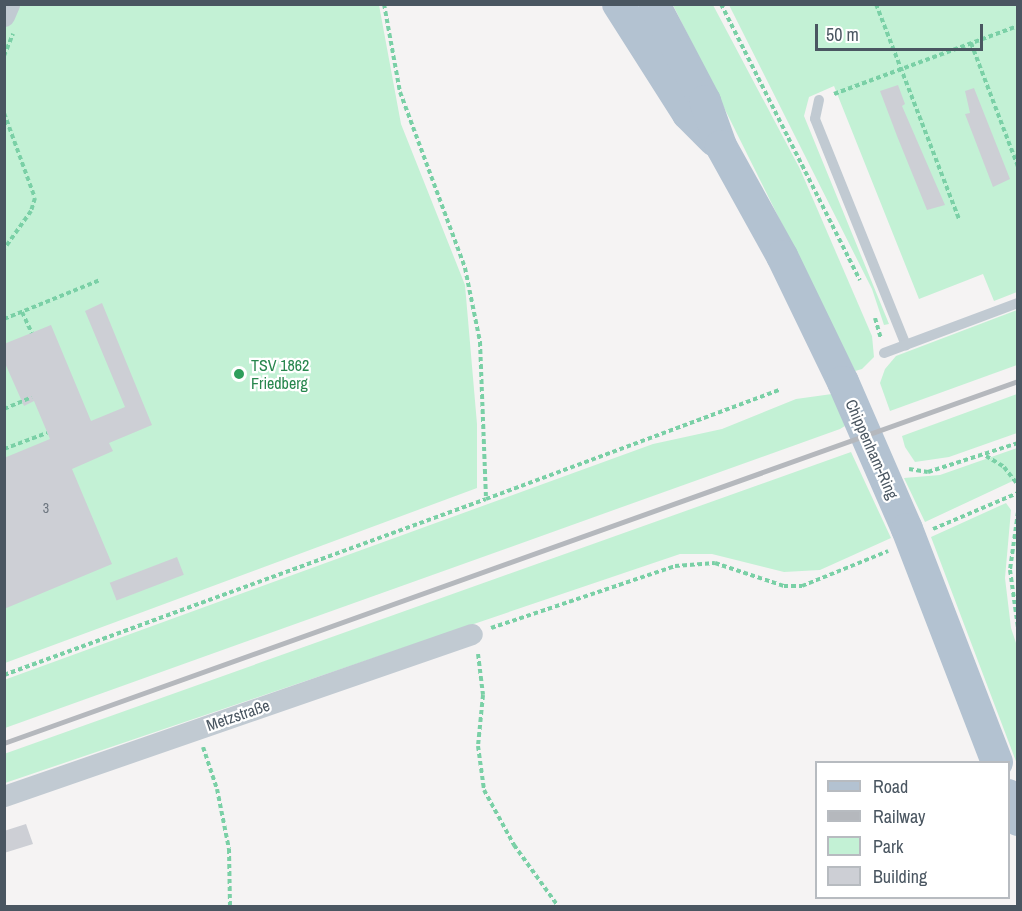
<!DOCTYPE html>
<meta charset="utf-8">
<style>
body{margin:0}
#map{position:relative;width:1022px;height:911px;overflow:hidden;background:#f5f3f3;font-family:"Archivo Narrow",sans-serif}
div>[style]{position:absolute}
.green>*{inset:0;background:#c3f1d5}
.building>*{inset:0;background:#cdcfd5;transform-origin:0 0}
.path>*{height:4px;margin-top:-2px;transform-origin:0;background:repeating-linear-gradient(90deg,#7ad0a6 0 4.5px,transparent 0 7.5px)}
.lane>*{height:10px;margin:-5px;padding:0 5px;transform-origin:5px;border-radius:5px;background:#c1cad2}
.street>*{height:21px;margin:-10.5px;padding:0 10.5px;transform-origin:10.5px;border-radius:10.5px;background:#c1cad2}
.primary>*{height:32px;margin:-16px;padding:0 16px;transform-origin:16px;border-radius:16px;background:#b3c2d1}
.rail>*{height:4.5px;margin:-2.25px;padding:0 2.25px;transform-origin:2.25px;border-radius:2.25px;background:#b5b8bd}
.dots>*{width:16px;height:16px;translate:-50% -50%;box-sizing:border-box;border:3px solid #fff;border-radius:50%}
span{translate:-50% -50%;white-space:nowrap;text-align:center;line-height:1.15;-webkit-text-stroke:4.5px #fff;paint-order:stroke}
.number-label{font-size:14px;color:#6b747e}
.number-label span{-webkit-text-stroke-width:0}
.leisure-label{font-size:16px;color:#27864d}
.left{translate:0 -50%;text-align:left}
.street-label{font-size:16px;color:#4a5661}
.frame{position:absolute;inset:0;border:6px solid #4a5661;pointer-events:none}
.legend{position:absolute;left:815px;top:761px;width:195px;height:138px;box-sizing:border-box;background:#fff;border:2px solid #b7bbc0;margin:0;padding:8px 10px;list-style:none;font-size:18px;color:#4a5661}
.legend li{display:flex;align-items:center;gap:12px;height:30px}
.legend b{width:30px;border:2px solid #b7bbc0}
.scale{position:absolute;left:815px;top:24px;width:168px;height:27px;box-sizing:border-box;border:3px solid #4a5661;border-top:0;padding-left:8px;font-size:18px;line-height:21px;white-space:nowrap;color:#4a5661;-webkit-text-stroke:4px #fff;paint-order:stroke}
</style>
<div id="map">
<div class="green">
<div style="clip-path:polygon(5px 5px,379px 5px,401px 124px,465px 285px,477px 424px,477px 488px,5px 663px)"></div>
<div style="clip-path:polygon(673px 5px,713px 5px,800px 169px,872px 336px,874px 357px,862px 369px,855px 371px)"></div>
<div style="clip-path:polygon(729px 5px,1017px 5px,1017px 292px,994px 301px,983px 274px,919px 299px,834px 86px,809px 97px,804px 116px,889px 324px,884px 325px,872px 289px)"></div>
<div style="clip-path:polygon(1017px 310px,1017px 365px,890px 411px,880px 383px,885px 369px,896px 356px)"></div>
<div style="clip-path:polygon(832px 394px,845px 426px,840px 429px,5px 728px,4px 680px,653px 444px,722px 429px,796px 399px)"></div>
<div style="clip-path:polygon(1017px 394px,1017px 433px,949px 457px,915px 462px,905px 447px,902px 436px)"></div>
<div style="clip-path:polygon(1017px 448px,1017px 479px,925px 522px,904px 478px,940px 475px)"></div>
<div style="clip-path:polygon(851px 452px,891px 538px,820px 570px,784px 572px,712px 554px,680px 554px,5px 783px,4px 754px)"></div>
<div style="clip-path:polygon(1006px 503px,1011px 510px,1005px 578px,1011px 628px,1017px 646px,1017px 764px,931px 537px)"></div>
</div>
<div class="building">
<div style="clip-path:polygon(898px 85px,905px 104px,902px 106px,945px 205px,927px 210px,897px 136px,880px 91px)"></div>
<div style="clip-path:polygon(974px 88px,1010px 179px,993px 187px,965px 114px,970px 113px,965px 91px)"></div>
<div style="clip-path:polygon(102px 303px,152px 425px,109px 443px,113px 451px,72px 469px,112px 564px,4px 609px,4px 458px,50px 439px,34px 401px,24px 406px,4px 361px,4px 344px,51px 325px,91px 421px,125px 407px,85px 311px)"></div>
<div style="left:177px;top:557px;width:19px;height:72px;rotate:69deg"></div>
<div style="clip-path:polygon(26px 824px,33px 844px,4px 853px,4px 831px)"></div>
</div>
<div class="path">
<div style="left:384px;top:4px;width:89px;rotate:79.7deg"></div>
<div style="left:400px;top:92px;width:188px;rotate:69.7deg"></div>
<div style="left:465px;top:268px;width:76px;rotate:78.5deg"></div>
<div style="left:480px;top:342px;width:157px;rotate:87.8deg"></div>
<div style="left:486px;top:499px;width:313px;rotate:-20.4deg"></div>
<div style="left:721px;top:4px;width:309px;rotate:63.3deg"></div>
<div style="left:876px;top:4px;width:230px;rotate:68.9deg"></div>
<div style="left:971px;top:43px;width:133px;rotate:69.2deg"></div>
<div style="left:4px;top:56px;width:24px;rotate:-68deg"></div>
<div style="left:834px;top:94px;width:196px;rotate:-20.3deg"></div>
<div style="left:4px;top:113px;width:90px;rotate:70deg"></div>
<div style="left:35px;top:198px;width:14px;rotate:107deg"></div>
<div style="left:31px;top:211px;width:47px;rotate:125.4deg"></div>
<div style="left:22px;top:312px;width:23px;rotate:65deg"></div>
<div style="left:875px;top:318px;width:22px;rotate:74deg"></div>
<div style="left:4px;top:319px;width:104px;rotate:-22.1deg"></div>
<div style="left:4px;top:409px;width:30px;rotate:-23deg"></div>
<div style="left:4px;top:449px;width:46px;rotate:-20.4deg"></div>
<div style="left:986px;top:456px;width:21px;rotate:31deg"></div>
<div style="left:1004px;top:467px;width:23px;rotate:52deg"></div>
<div style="left:909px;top:469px;width:19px;rotate:9deg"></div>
<div style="left:928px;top:472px;width:95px;rotate:-17.9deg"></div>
<div style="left:1018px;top:512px;width:59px;rotate:97.9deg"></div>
<div style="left:1010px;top:570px;width:59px;rotate:82.1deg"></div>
<div style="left:933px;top:529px;width:92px;rotate:-23deg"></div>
<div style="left:491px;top:628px;width:194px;rotate:-18.6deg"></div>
<div style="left:675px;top:566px;width:40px;rotate:-4.3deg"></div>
<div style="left:715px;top:563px;width:73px;rotate:18.4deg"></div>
<div style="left:784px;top:586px;width:18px"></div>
<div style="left:802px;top:586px;width:93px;rotate:-22.1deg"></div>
<div style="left:478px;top:654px;width:41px;rotate:83deg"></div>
<div style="left:483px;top:695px;width:51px;rotate:95.6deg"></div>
<div style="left:478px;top:746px;width:44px;rotate:82.2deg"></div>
<div style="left:484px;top:790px;width:63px;rotate:61.4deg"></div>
<div style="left:514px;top:845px;width:75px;rotate:54.2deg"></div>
<div style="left:4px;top:675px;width:513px;rotate:-20.06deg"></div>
<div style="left:203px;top:747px;width:44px;rotate:71.6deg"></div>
<div style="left:217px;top:789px;width:61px;rotate:78.7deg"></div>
<div style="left:229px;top:849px;width:57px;rotate:89deg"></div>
</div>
<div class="lane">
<div style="left:819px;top:100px;width:19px;rotate:102deg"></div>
<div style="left:815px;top:119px;width:244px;rotate:68.1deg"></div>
<div style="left:884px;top:353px;width:143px;rotate:-20.5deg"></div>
</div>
<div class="street">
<div style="left:4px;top:16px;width:13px;rotate:-67deg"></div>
<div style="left:4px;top:796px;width:495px;rotate:-19.1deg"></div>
</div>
<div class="primary">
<div style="left:618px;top:4px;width:130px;rotate:57.5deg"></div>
<div style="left:688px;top:114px;width:37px;rotate:45deg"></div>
<div style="left:654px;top:4px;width:110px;rotate:62.3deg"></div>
<div style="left:705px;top:101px;width:48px;rotate:70.4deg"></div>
<div style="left:721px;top:146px;width:126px;rotate:61deg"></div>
<div style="left:782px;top:256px;width:140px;rotate:64.2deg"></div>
<div style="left:843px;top:382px;width:160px;rotate:66.5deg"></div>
<div style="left:907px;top:529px;width:250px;rotate:68.9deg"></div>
<div style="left:1008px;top:795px;width:27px;rotate:68deg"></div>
</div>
<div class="rail">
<div style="left:4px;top:743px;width:1077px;rotate:-19.65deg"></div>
</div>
<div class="dots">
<div style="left:239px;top:374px;background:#2e9e5b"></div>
</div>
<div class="number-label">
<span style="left:46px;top:508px">3</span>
</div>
<div class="leisure-label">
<span class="left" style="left:251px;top:374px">TSV 1862<br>Friedberg</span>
</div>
<div class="street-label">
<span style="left:872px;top:449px;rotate:66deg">Chippenham-Ring</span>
<span style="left:238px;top:715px;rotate:-19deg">Metzstraße</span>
</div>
<div class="frame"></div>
<ul class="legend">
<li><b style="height:8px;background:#b3c2d1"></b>Road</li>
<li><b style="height:8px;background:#b5b8bd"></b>Railway</li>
<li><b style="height:16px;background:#c3f1d5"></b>Park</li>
<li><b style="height:16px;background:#cdcfd5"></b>Building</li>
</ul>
<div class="scale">50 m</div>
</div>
